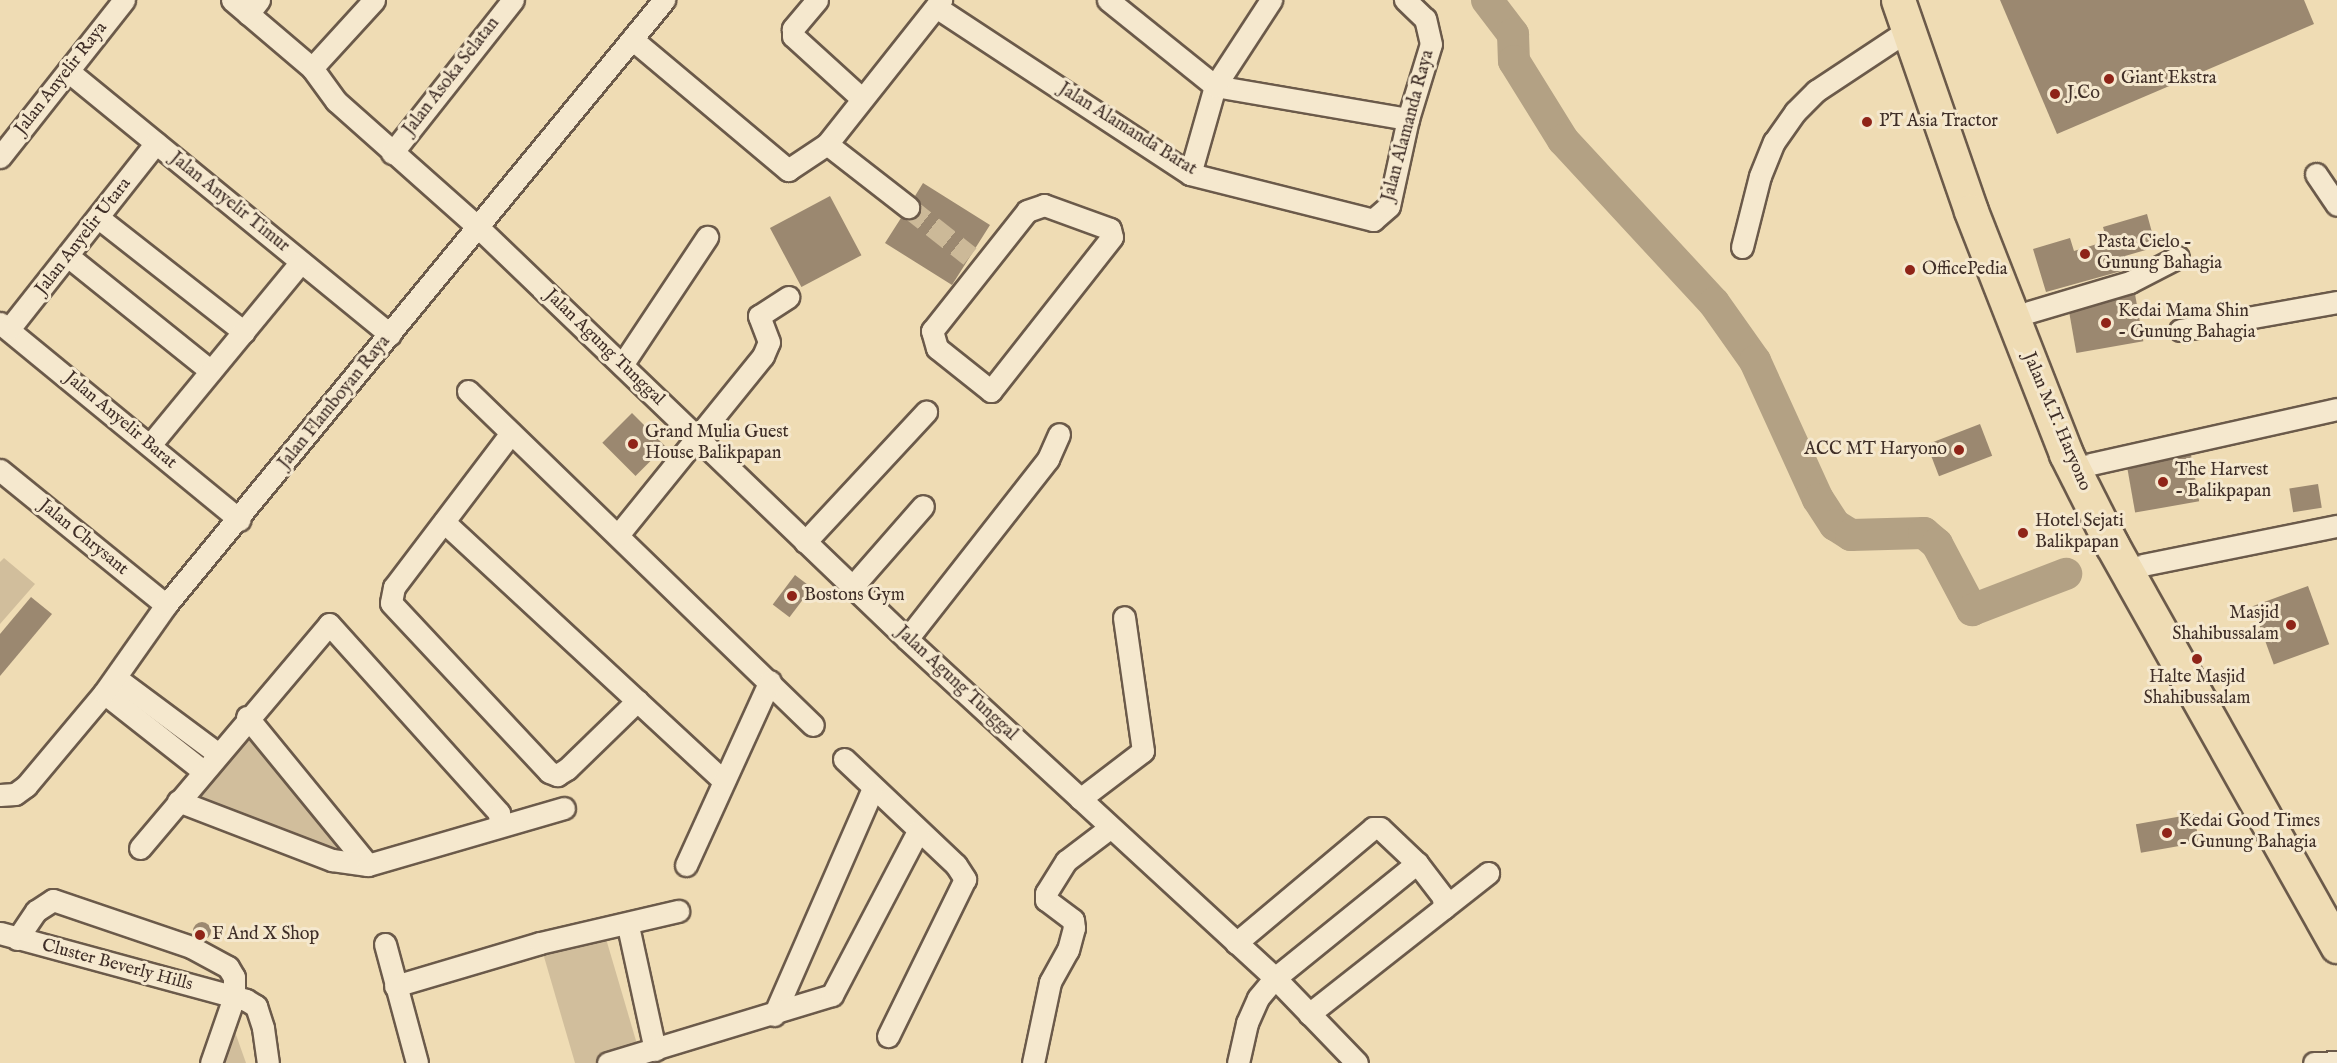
<!DOCTYPE html>
<style>
body{margin:0}
#map{position:relative;width:2337px;height:1063px;overflow:hidden;background:#efdcb4;font-family:"IM FELL English",serif}
div>[style]{position:absolute}
.green>*{inset:0;background:#d1be9c}
.river>*{height:32px;margin:-16px;padding:0 16px;transform-origin:16px;border-radius:16px;background:#b3a184}
.building>*{inset:0;background:#9b8870;transform-origin:0 0}
.round{border-radius:50%}
.street-tunnel>*{height:21px;margin-top:-10.5px;transform-origin:0;background:repeating-linear-gradient(90deg,#ccb998 0 21px,transparent 0 31px)}
.roads{filter:drop-shadow(2px 0 #6b5a4a) drop-shadow(-2px 0 #6b5a4a) drop-shadow(0 2px #6b5a4a) drop-shadow(0 -2px #6b5a4a)}
.street>*{height:21px;margin:-10.5px;padding:0 10.5px;transform-origin:10.5px;border-radius:10.5px;background:#f5e8ce}
.primary>*{height:33px;margin:-16.5px;padding:0 16.5px;transform-origin:16.5px;border-radius:16.5px;background:#efdcb4}
.dots>*{width:16px;height:16px;translate:-50% -50%;box-sizing:border-box;border:3px solid #f5e8ce;border-radius:50%}
span{translate:-50% -50%;white-space:nowrap;text-align:center;line-height:1.15;-webkit-text-stroke:6px #f5e8ce;paint-order:stroke}
.street-label{font-size:18px;color:#3f2e27}
.poi-label{font-size:18px;color:#3f2e27}
.left{translate:0 -50%;text-align:left}
.right{translate:-100% -50%;text-align:right}
</style>
<div id="map">
<div class="green">
<div style="clip-path:polygon(4px 558px,35px 584px,0 624px,0 562px)"></div>
<div style="clip-path:polygon(247px 732px,352px 855px,196px 797px)"></div>
<div style="clip-path:polygon(602px 925px,639px 1051px,603px 1063px,575px 1063px,540px 943px)"></div>
<div style="clip-path:polygon(229px 1015px,246px 1063px,212px 1063px)"></div>
</div>
<div class="river">
<div style="left:1487px;top:0;width:43px;rotate:52.6deg"></div>
<div style="left:1513px;top:34px;width:27px;rotate:88deg"></div>
<div style="left:1514px;top:61px;width:93px;rotate:58.2deg"></div>
<div style="left:1563px;top:140px;width:222px;rotate:47.2deg"></div>
<div style="left:1714px;top:303px;width:71px;rotate:54.7deg"></div>
<div style="left:1755px;top:361px;width:152px;rotate:65.5deg"></div>
<div style="left:1818px;top:499px;width:31px;rotate:57deg"></div>
<div style="left:1835px;top:525px;width:19px;rotate:32deg"></div>
<div style="left:1851px;top:535px;width:73px;rotate:-1.6deg"></div>
<div style="left:1924px;top:533px;width:17px;rotate:40deg"></div>
<div style="left:1937px;top:544px;width:75px;rotate:62.1deg"></div>
<div style="left:1972px;top:610px;width:101px;rotate:-21deg"></div>
</div>
<div class="building">
<div style="clip-path:polygon(2000px 0,2304px 0,2314px 24px,2057px 134px)"></div>
<div style="clip-path:polygon(923px 183px,990px 225px,952px 285px,885px 243px,901px 218px,918px 214px,920px 203px,915px 196px)"></div>
<div style="left:830px;top:196px;width:67px;height:68px;rotate:62deg"></div>
<div style="clip-path:polygon(2147px 214px,2156px 247px,2125px 256px,2129px 268px,2125px 270px,2046px 292px,2033px 249px,2070px 238px,2074px 251px,2107px 241px,2103px 227px)"></div>
<div style="left:2135px;top:294px;width:48px;height:68px;rotate:80deg"></div>
<div style="left:632px;top:413px;width:47px;height:42px;rotate:45deg"></div>
<div style="left:1980px;top:424px;width:34px;height:57px;rotate:69deg"></div>
<div style="left:2191px;top:455px;width:47px;height:65px;rotate:80deg"></div>
<div style="left:2318px;top:484px;width:24px;height:29px;rotate:81deg"></div>
<div style="left:795px;top:575px;width:21px;height:37px;rotate:37deg"></div>
<div style="left:2308px;top:586px;width:62px;height:59px;rotate:70deg"></div>
<div style="clip-path:polygon(31px 597px,52px 614px,0 676px,0 634px)"></div>
<div style="left:2194px;top:814px;width:29px;height:59px;rotate:80deg"></div>
<div class="round" style="left:193px;top:922px;width:18px;height:18px"></div>
</div>
<div class="street-tunnel">
<div style="left:908px;top:207px;width:79px;rotate:38.3deg"></div>
</div>
<div class="roads">
<div class="street">
<div style="left:232px;top:0;width:105px;rotate:40.4deg"></div>
<div style="left:312px;top:68px;width:41px;rotate:54deg"></div>
<div style="left:336px;top:101px;width:191px;rotate:41.6deg"></div>
<div style="left:479px;top:228px;width:593px;rotate:43.84deg"></div>
<div style="left:907px;top:639px;width:500px;rotate:42.65deg"></div>
<div style="left:1275px;top:978px;width:118px;rotate:46deg"></div>
<div style="left:817px;top:0;width:38px;rotate:130deg"></div>
<div style="left:793px;top:29px;width:7px;rotate:90deg"></div>
<div style="left:793px;top:36px;width:91px;rotate:42.3deg"></div>
<div style="left:1108px;top:0;width:137px;rotate:38.8deg"></div>
<div style="left:1215px;top:86px;width:196px;rotate:9.7deg"></div>
<div style="left:936px;top:7px;width:304px;rotate:33.3deg"></div>
<div style="left:1190px;top:174px;width:189px;rotate:14.1deg"></div>
<div style="left:1373px;top:220px;width:21px;rotate:-41deg"></div>
<div style="left:1389px;top:206px;width:89px;rotate:-77.7deg"></div>
<div style="left:1408px;top:119px;width:78px;rotate:-73deg"></div>
<div style="left:1431px;top:44px;width:26px;rotate:-103deg"></div>
<div style="left:1425px;top:19px;width:28px;rotate:-136deg"></div>
<div style="left:248px;top:14px;width:18px;rotate:-52deg"></div>
<div style="left:632px;top:39px;width:204px;rotate:40deg"></div>
<div style="left:788px;top:170px;width:47px;rotate:-33.7deg"></div>
<div style="left:827px;top:144px;width:184px;rotate:-51.6deg"></div>
<div style="left:312px;top:68px;width:92px;rotate:-47.6deg"></div>
<div style="left:68px;top:71px;width:416px;rotate:39.3deg"></div>
<div style="left:827px;top:144px;width:103px;rotate:37.9deg"></div>
<div style="left:392px;top:153px;width:195px;rotate:-51.7deg"></div>
<div style="left:0;top:157px;width:200px;rotate:-51.7deg"></div>
<div style="left:1190px;top:174px;width:91px;rotate:-74.1deg"></div>
<div style="left:1215px;top:86px;width:103px;rotate:-56.9deg"></div>
<div style="left:2316px;top:174px;width:37px;rotate:56deg"></div>
<div style="left:1044px;top:205px;width:70px;rotate:20deg"></div>
<div style="left:1110px;top:229px;width:8px;rotate:76deg"></div>
<div style="left:1112px;top:237px;width:196px;rotate:128.2deg"></div>
<div style="left:991px;top:391px;width:69px;rotate:-141.5deg"></div>
<div style="left:937px;top:348px;width:18px;rotate:-106deg"></div>
<div style="left:932px;top:331px;width:153px;rotate:-51.6deg"></div>
<div style="left:1027px;top:211px;width:18px;rotate:-19deg"></div>
<div style="left:100px;top:219px;width:183px;rotate:38.1deg"></div>
<div style="left:1742px;top:247px;width:73px;rotate:-75.8deg"></div>
<div style="left:1760px;top:176px;width:37px;rotate:-68deg"></div>
<div style="left:1774px;top:142px;width:37px;rotate:-55deg"></div>
<div style="left:1795px;top:112px;width:30px;rotate:-45deg"></div>
<div style="left:1816px;top:91px;width:110px;rotate:-33.5deg"></div>
<div style="left:69px;top:257px;width:182px;rotate:38.8deg"></div>
<div style="left:2029px;top:312px;width:105px;rotate:-16.5deg"></div>
<div style="left:2130px;top:282px;width:54px;rotate:-27.5deg"></div>
<div style="left:0;top:323px;width:310px;rotate:39.4deg"></div>
<div style="left:9px;top:329px;width:237px;rotate:-51.7deg"></div>
<div style="left:2180px;top:330px;width:159px;rotate:-10.1deg"></div>
<div style="left:622px;top:365px;width:154px;rotate:-56.4deg"></div>
<div style="left:468px;top:391px;width:480px;rotate:44.1deg"></div>
<div style="left:511px;top:433px;width:193px;rotate:127.2deg"></div>
<div style="left:394px;top:587px;width:16px;rotate:101deg"></div>
<div style="left:391px;top:603px;width:231px;rotate:46.9deg"></div>
<div style="left:549px;top:772px;width:9px;rotate:21deg"></div>
<div style="left:557px;top:775px;width:12px;rotate:-31deg"></div>
<div style="left:567px;top:769px;width:98px;rotate:-44.2deg"></div>
<div style="left:150px;top:445px;width:237px;rotate:-50.5deg"></div>
<div style="left:2091px;top:464px;width:252px;rotate:-12.6deg"></div>
<div style="left:0;top:470px;width:214px;rotate:39.1deg"></div>
<div style="left:444px;top:522px;width:381px;rotate:42.8deg"></div>
<div style="left:618px;top:535px;width:230px;rotate:-51deg"></div>
<div style="left:763px;top:356px;width:15px;rotate:-67deg"></div>
<div style="left:769px;top:342px;width:28px;rotate:-111deg"></div>
<div style="left:759px;top:316px;width:35px;rotate:-33deg"></div>
<div style="left:805px;top:542px;width:178px;rotate:-47.1deg"></div>
<div style="left:2143px;top:565px;width:198px;rotate:-11.4deg"></div>
<div style="left:853px;top:586px;width:106px;rotate:-48.8deg"></div>
<div style="left:907px;top:639px;width:229px;rotate:-51.9deg"></div>
<div style="left:1048px;top:459px;width:27px;rotate:-66deg"></div>
<div style="left:116px;top:678px;width:126px;rotate:36.6deg"></div>
<div style="left:104px;top:693px;width:126px;rotate:38.2deg"></div>
<div style="left:247px;top:717px;width:191px;rotate:50.7deg"></div>
<div style="left:844px;top:759px;width:154px;rotate:43.4deg"></div>
<div style="left:956px;top:865px;width:17px;rotate:57deg"></div>
<div style="left:965px;top:879px;width:175px;rotate:116.1deg"></div>
<div style="left:0;top:795px;width:15px;rotate:-4deg"></div>
<div style="left:15px;top:794px;width:14px;rotate:-36deg"></div>
<div style="left:26px;top:786px;width:121px;rotate:-50deg"></div>
<div style="left:104px;top:693px;width:108px;rotate:-54.8deg"></div>
<div style="left:166px;top:605px;width:784px;rotate:-50.54deg"></div>
<div style="left:1080px;top:799px;width:79px;rotate:-37.3deg"></div>
<div style="left:1143px;top:751px;width:135px;rotate:-98.1deg"></div>
<div style="left:178px;top:801px;width:165px;rotate:21deg"></div>
<div style="left:332px;top:860px;width:36px;rotate:8deg"></div>
<div style="left:368px;top:865px;width:204px;rotate:-16.2deg"></div>
<div style="left:140px;top:848px;width:293px;rotate:-49.8deg"></div>
<div style="left:329px;top:624px;width:254px;rotate:48deg"></div>
<div style="left:499px;top:813px;width:11px;rotate:85deg"></div>
<div style="left:686px;top:865px;width:202px;rotate:-65.5deg"></div>
<div style="left:628px;top:926px;width:127px;rotate:77.7deg"></div>
<div style="left:0;top:933px;width:255px;rotate:15.2deg"></div>
<div style="left:246px;top:1000px;width:12px;rotate:31deg"></div>
<div style="left:256px;top:1006px;width:23px;rotate:72deg"></div>
<div style="left:263px;top:1028px;width:35px;rotate:82deg"></div>
<div style="left:17px;top:939px;width:34px;rotate:-56deg"></div>
<div style="left:36px;top:911px;width:20px;rotate:-33deg"></div>
<div style="left:53px;top:900px;width:146px;rotate:18.8deg"></div>
<div style="left:191px;top:947px;width:42px;rotate:28.4deg"></div>
<div style="left:228px;top:967px;width:12px;rotate:59deg"></div>
<div style="left:234px;top:977px;width:20px;rotate:90deg"></div>
<div style="left:234px;top:997px;width:70px;rotate:109.2deg"></div>
<div style="left:1236px;top:943px;width:179px;rotate:-40deg"></div>
<div style="left:1373px;top:828px;width:7px"></div>
<div style="left:1380px;top:828px;width:51px;rotate:43.4deg"></div>
<div style="left:1417px;top:863px;width:43px;rotate:52.6deg"></div>
<div style="left:1443px;top:897px;width:11px;rotate:85deg"></div>
<div style="left:385px;top:944px;width:123px;rotate:74.9deg"></div>
<div style="left:395px;top:986px;width:151px;rotate:-16.5deg"></div>
<div style="left:540px;top:943px;width:142px;rotate:-13.1deg"></div>
<div style="left:1309px;top:1014px;width:228px;rotate:-38.2deg"></div>
<div style="left:774px;top:1015px;width:244px;rotate:-66.4deg"></div>
<div style="left:608px;top:1063px;width:234px;rotate:-16.9deg"></div>
<div style="left:832px;top:995px;width:185px;rotate:-62.3deg"></div>
<div style="left:1033px;top:1063px;width:83px;rotate:-78.1deg"></div>
<div style="left:1050px;top:982px;width:37px;rotate:-61deg"></div>
<div style="left:1068px;top:950px;width:23px;rotate:-75deg"></div>
<div style="left:1074px;top:928px;width:8px;rotate:-97deg"></div>
<div style="left:1073px;top:920px;width:34px;rotate:-143deg"></div>
<div style="left:1046px;top:900px;width:7px;rotate:-90deg"></div>
<div style="left:1046px;top:893px;width:38px;rotate:-58deg"></div>
<div style="left:1066px;top:861px;width:56px;rotate:-37.1deg"></div>
<div style="left:1238px;top:1063px;width:41px;rotate:-77.3deg"></div>
<div style="left:1247px;top:1023px;width:27px;rotate:-66deg"></div>
<div style="left:1258px;top:998px;width:26px;rotate:-50deg"></div>
<div style="left:1275px;top:978px;width:183px;rotate:-39deg"></div>
<div style="left:2314px;top:1063px;width:23px;rotate:-2deg"></div>
</div>
<div class="primary">
<div style="left:1898px;top:0;width:223px;rotate:70.9deg"></div>
<div style="left:1971px;top:211px;width:261px;rotate:68.6deg"></div>
<div style="left:2066px;top:454px;width:102px;rotate:63.2deg"></div>
<div style="left:2112px;top:545px;width:460px;rotate:60.7deg"></div>
</div>
</div>
<div class="dots">
<div style="left:2109px;top:79px;background:#8f2418"></div>
<div style="left:2055px;top:94px;background:#8f2418"></div>
<div style="left:1867px;top:122px;background:#8f2418"></div>
<div style="left:2085px;top:254px;background:#8f2418"></div>
<div style="left:1910px;top:270px;background:#8f2418"></div>
<div style="left:2106px;top:323px;background:#8f2418"></div>
<div style="left:633px;top:444px;background:#8f2418"></div>
<div style="left:1959px;top:450px;background:#8f2418"></div>
<div style="left:2163px;top:482px;background:#8f2418"></div>
<div style="left:2023px;top:533px;background:#8f2418"></div>
<div style="left:792px;top:596px;background:#8f2418"></div>
<div style="left:2291px;top:625px;background:#8f2418"></div>
<div style="left:2197px;top:659px;background:#8f2418"></div>
<div style="left:2167px;top:833px;background:#8f2418"></div>
<div style="left:200px;top:935px;background:#8f2418"></div>
</div>
<div class="street-label">
<span style="left:452px;top:77px;rotate:-52deg">Jalan Asoka Selatan</span>
<span style="left:62px;top:79px;rotate:-52deg">Jalan Anyelir Raya</span>
<span style="left:1409px;top:126px;rotate:-75deg">Jalan Alamanda Raya</span>
<span style="left:1127px;top:130px;rotate:32deg">Jalan Alamanda Barat</span>
<span style="left:229px;top:203px;rotate:39deg">Jalan Anyelir Timur</span>
<span style="left:84px;top:237px;rotate:-52deg">Jalan Anyelir Utara</span>
<span style="left:604px;top:348px;rotate:44deg">Jalan Agung Tunggal</span>
<span style="left:335px;top:403px;rotate:-51deg">Jalan Flamboyan Raya</span>
<span style="left:120px;top:421px;rotate:40deg">Jalan Anyelir Barat</span>
<span style="left:2056px;top:422px;rotate:67deg">Jalan M.T. Haryono</span>
<span style="left:83px;top:538px;rotate:39deg">Jalan Chrysant</span>
<span style="left:956px;top:684px;rotate:43deg">Jalan Agung Tunggal</span>
<span style="left:117px;top:966px;rotate:15deg">Cluster Beverly Hills</span>
</div>
<div class="poi-label">
<span class="left" style="left:2121px;top:79px">Giant Ekstra</span>
<span class="left" style="left:2067px;top:94px">J.Co</span>
<span class="left" style="left:1879px;top:122px">PT Asia Tractor</span>
<span class="left" style="left:2097px;top:254px">Pasta Cielo -<br>Gunung Bahagia</span>
<span class="left" style="left:1922px;top:270px">OfficePedia</span>
<span class="left" style="left:2118px;top:323px">Kedai Mama Shin<br>- Gunung Bahagia</span>
<span class="left" style="left:645px;top:444px">Grand Mulia Guest<br>House Balikpapan</span>
<span class="right" style="left:1947px;top:450px">ACC MT Haryono</span>
<span class="left" style="left:2175px;top:482px">The Harvest<br>- Balikpapan</span>
<span class="left" style="left:2035px;top:533px">Hotel Sejati<br>Balikpapan</span>
<span class="left" style="left:804px;top:596px">Bostons Gym</span>
<span class="right" style="left:2279px;top:625px">Masjid<br>Shahibussalam</span>
<span style="left:2197px;top:689px">Halte Masjid<br>Shahibussalam</span>
<span class="left" style="left:2179px;top:833px">Kedai Good Times<br>- Gunung Bahagia</span>
<span class="left" style="left:212px;top:935px">F And X Shop</span>
</div>
</div>
